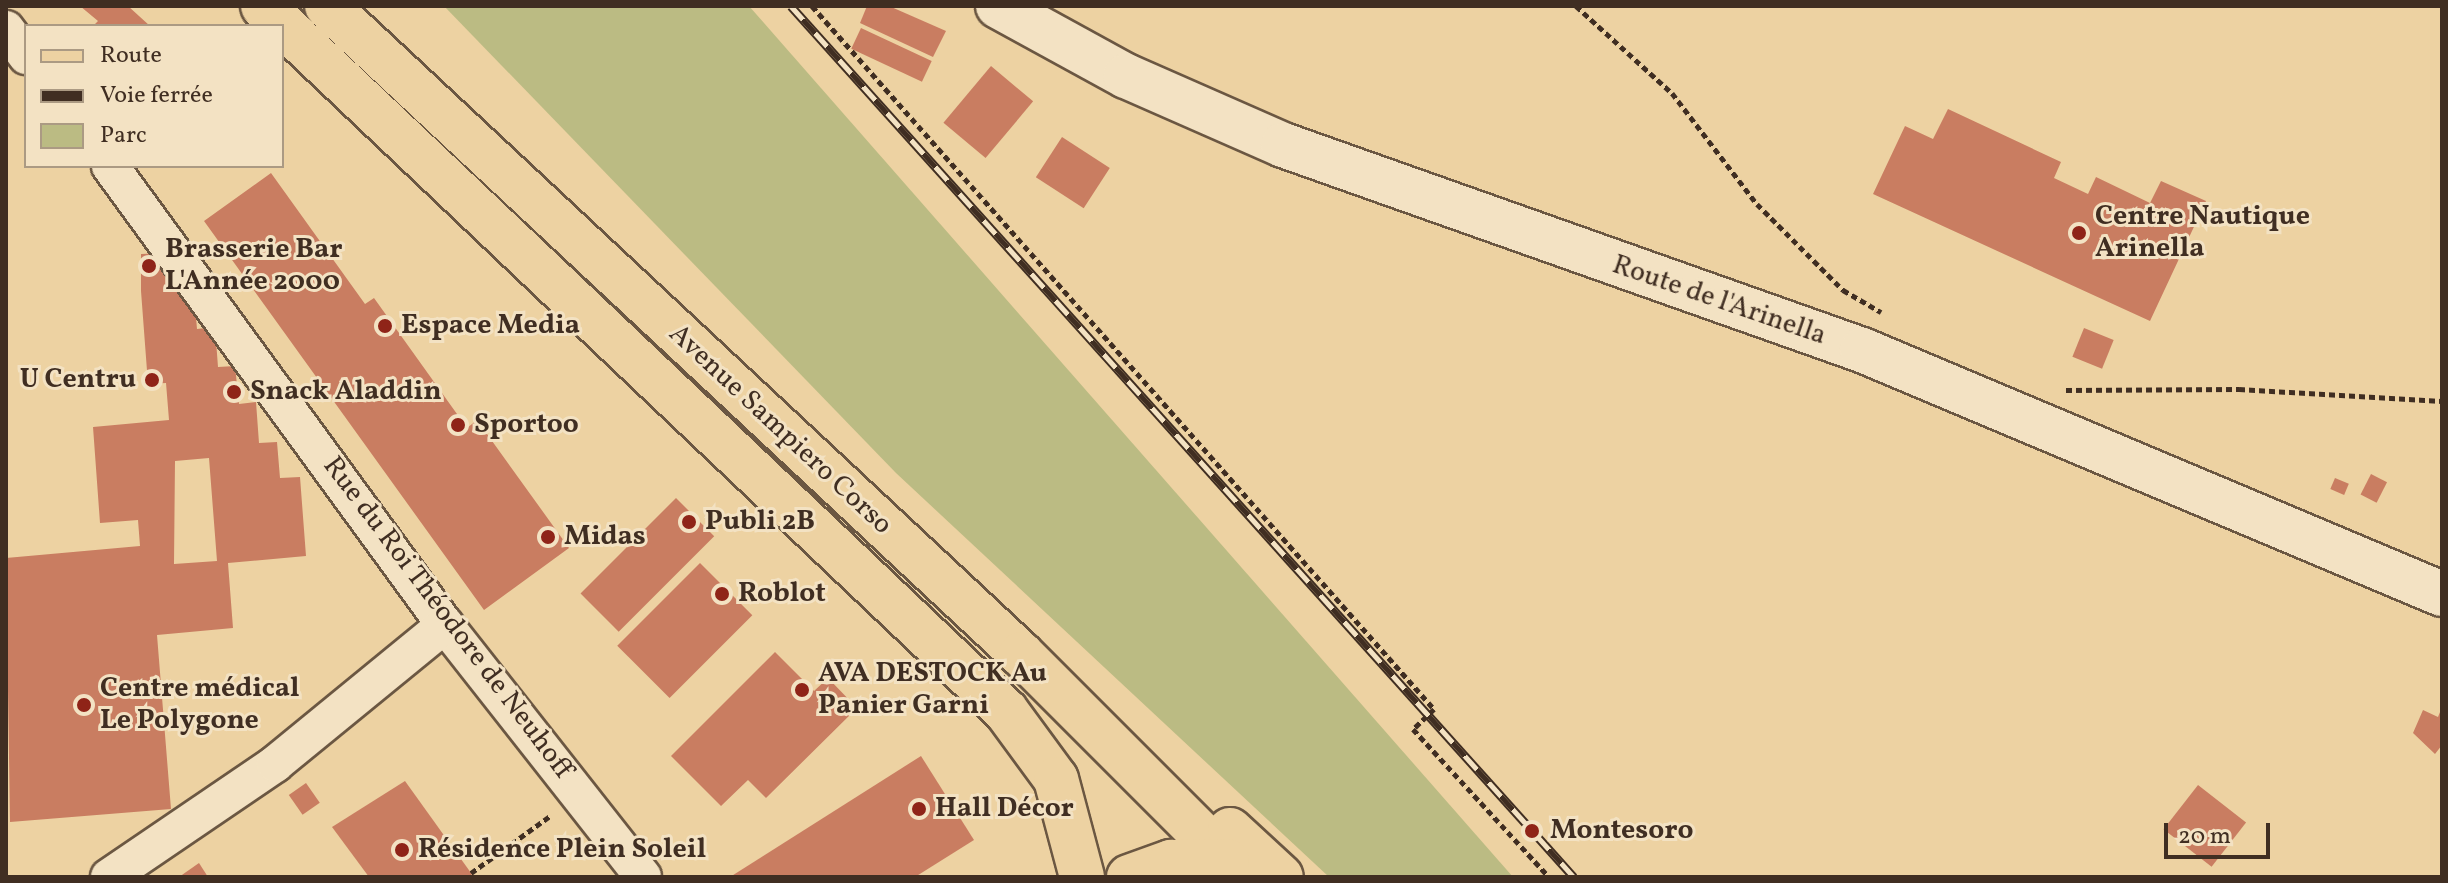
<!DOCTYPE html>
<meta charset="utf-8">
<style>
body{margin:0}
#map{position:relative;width:2448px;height:883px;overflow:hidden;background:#edd2a2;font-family:Vollkorn,serif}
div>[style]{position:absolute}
.green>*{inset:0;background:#bbbb83}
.building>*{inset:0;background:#c97d61;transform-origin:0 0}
.path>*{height:5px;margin-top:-2.5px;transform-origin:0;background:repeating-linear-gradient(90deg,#402e22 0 6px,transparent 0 10px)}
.roads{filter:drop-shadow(2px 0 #6b5742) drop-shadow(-2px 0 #6b5742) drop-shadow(0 2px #6b5742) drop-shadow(0 -2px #6b5742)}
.minor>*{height:36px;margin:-18px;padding:0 18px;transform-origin:18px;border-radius:18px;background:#f3e2c3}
.tertiary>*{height:44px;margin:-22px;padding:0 22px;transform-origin:22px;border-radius:22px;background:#f3e2c3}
.primary>*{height:44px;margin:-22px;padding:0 22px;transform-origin:22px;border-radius:22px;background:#edd2a2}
.rail>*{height:9px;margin-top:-4.5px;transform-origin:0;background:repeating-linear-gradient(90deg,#f3e2c3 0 18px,#402e22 0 36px);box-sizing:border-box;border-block:2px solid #402e22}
.dots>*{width:22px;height:22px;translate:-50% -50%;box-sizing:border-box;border:4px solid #f3e2c3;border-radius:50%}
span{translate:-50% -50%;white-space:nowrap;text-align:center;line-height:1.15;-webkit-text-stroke:6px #f3e2c3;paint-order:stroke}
.poi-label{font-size:28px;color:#402e22;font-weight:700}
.left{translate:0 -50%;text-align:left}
.right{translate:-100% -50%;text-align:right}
.street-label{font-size:28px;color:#402e22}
.frame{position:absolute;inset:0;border:8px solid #402e22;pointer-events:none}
.legend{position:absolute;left:24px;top:24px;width:260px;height:144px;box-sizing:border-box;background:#f3e2c3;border:2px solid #ab9a83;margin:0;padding:10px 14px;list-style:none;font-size:24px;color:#402e22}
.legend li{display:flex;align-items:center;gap:16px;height:40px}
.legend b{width:40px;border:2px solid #ab9a83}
.scale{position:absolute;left:2164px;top:823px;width:106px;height:36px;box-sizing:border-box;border:4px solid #402e22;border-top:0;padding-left:10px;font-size:24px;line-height:28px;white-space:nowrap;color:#402e22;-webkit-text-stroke:6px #f3e2c3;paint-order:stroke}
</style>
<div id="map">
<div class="green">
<div style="clip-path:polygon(444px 6px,749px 6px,1513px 877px,1329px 877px,896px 473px)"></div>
</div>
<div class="building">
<div style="clip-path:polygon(80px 6px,128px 6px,150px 26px,93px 26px,98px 21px)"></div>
<div style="clip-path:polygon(867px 6px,889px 6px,946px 31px,933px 57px,860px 23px)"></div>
<div style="left:861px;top:28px;width:78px;height:23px;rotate:25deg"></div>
<div style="left:991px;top:66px;width:55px;height:74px;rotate:40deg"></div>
<div style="clip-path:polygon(1948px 109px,2061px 162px,2054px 178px,2088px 194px,2096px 177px,2150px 203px,2161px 181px,2206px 201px,2150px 321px,1873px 194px,1905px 126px,1933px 139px)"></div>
<div style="left:1062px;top:137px;width:57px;height:48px;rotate:33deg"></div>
<div style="clip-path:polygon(271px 173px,365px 304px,374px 298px,467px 428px,477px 420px,569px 548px,484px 610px,204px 221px)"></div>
<div style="clip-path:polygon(evenodd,167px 253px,194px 294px,197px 329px,215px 327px,218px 367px,235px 366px,239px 404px,256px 402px,259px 443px,277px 442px,280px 478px,300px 477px,306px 556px,228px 563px,233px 628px,157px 635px,171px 809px,10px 822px,6px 558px,140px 546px,138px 520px,100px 523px,93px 427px,169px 420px,166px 383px,148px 384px,141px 291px,141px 254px,167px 253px,209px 458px,217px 561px,174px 564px,175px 461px,209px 458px)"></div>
<div style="left:2084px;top:328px;width:32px;height:31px;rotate:22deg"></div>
<div style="left:2371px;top:474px;width:18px;height:23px;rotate:27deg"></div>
<div style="left:2335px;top:478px;width:15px;height:12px;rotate:23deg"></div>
<div style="left:676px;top:498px;width:54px;height:135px;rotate:45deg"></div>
<div style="left:700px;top:563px;width:74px;height:117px;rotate:45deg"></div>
<div style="clip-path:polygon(775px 652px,814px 691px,828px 678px,857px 708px,766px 798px,748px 780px,721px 806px,671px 756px)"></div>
<div style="clip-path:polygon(2442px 707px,2442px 745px,2435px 754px,2413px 733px,2423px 710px,2438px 717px)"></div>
<div style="clip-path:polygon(921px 756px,974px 840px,915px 877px,730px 877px)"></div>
<div style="clip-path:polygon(405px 781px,471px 873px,473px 877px,369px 877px,332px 827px)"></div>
<div style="left:306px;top:783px;width:24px;height:21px;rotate:55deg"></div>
<div style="left:2198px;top:785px;width:61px;height:56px;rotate:38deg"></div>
<div style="clip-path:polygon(199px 863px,208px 877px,179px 877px)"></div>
</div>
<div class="path">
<div style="left:812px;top:6px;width:939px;rotate:48.5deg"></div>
<div style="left:1434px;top:709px;width:29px;rotate:136deg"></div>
<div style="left:1413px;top:729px;width:201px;rotate:47.4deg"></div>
<div style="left:1576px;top:6px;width:130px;rotate:42.2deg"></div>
<div style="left:1672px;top:93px;width:140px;rotate:52.6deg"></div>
<div style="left:1757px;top:204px;width:122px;rotate:45deg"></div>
<div style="left:1843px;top:290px;width:44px;rotate:30.1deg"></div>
<div style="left:2066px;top:390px;width:173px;rotate:-0.3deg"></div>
<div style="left:2239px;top:389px;width:203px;rotate:3.4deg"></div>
<div style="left:471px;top:873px;width:97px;rotate:-35.8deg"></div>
</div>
<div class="roads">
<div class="minor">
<div style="left:6px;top:29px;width:34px;rotate:53deg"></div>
<div style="left:110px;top:166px;width:568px;rotate:53.88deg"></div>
<div style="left:445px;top:625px;width:320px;rotate:51.8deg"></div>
<div style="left:109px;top:877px;width:201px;rotate:-34.2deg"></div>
<div style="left:275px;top:764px;width:220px;rotate:-39.3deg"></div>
</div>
<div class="tertiary">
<div style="left:998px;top:6px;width:146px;rotate:28.7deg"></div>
<div style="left:1126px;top:76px;width:171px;rotate:23.7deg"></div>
<div style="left:1283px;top:145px;width:614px;rotate:19.5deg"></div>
<div style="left:1862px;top:350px;width:629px;rotate:22.82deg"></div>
</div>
<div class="primary">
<div style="left:263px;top:6px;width:1024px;rotate:43.5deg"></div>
<div style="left:1006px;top:711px;width:84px;rotate:53.7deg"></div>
<div style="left:1056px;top:779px;width:101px;rotate:75.1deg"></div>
<div style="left:327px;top:6px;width:949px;rotate:43.04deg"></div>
<div style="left:1021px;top:654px;width:315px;rotate:45deg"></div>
<div style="left:1230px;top:830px;width:69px;rotate:42.7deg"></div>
<div style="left:1129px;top:877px;width:45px;rotate:-19.7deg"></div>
<div style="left:1171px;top:862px;width:56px;rotate:-1deg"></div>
</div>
</div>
<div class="rail">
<div style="left:791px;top:6px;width:1171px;rotate:48.05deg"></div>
</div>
<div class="dots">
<div style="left:2079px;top:233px;background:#8f2418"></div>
<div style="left:149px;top:266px;background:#8f2418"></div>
<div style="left:385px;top:326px;background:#8f2418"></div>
<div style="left:152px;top:380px;background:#8f2418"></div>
<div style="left:234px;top:392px;background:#8f2418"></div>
<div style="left:458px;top:425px;background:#8f2418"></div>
<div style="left:689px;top:522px;background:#8f2418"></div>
<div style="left:548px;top:537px;background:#8f2418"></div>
<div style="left:722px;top:594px;background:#8f2418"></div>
<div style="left:802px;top:690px;background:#8f2418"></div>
<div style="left:84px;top:705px;background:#8f2418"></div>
<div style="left:919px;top:809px;background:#8f2418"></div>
<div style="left:1532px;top:831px;background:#8f2418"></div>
<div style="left:402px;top:850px;background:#8f2418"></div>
</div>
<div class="poi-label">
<span class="left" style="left:2095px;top:233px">Centre Nautique<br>Arinella</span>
<span class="left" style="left:165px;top:266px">Brasserie Bar<br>L'Année 2000</span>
<span class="left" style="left:401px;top:326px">Espace Media</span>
<span class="right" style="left:136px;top:380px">U Centru</span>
<span class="left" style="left:250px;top:392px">Snack Aladdin</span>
<span class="left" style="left:474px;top:425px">Sportoo</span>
<span class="left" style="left:705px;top:522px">Publi 2B</span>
<span class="left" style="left:564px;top:537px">Midas</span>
<span class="left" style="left:738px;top:594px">Roblot</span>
<span class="left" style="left:818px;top:690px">AVA DESTOCK Au<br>Panier Garni</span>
<span class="left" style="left:100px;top:705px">Centre médical<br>Le Polygone</span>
<span class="left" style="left:935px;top:809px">Hall Décor</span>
<span class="left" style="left:1550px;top:831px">Montesoro</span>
<span class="left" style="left:418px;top:850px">Résidence Plein Soleil</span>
</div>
<div class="street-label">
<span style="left:1719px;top:301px;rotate:19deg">Route de l'Arinella</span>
<span style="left:780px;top:430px;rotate:43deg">Avenue Sampiero Corso</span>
<span style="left:447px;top:618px;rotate:53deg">Rue du Roi Théodore de Neuhoff</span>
</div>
<div class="frame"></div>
<ul class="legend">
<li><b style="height:10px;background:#edd2a2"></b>Route</li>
<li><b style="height:10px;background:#402e22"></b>Voie ferrée</li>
<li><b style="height:22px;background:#bbbb83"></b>Parc</li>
</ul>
<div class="scale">20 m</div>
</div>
